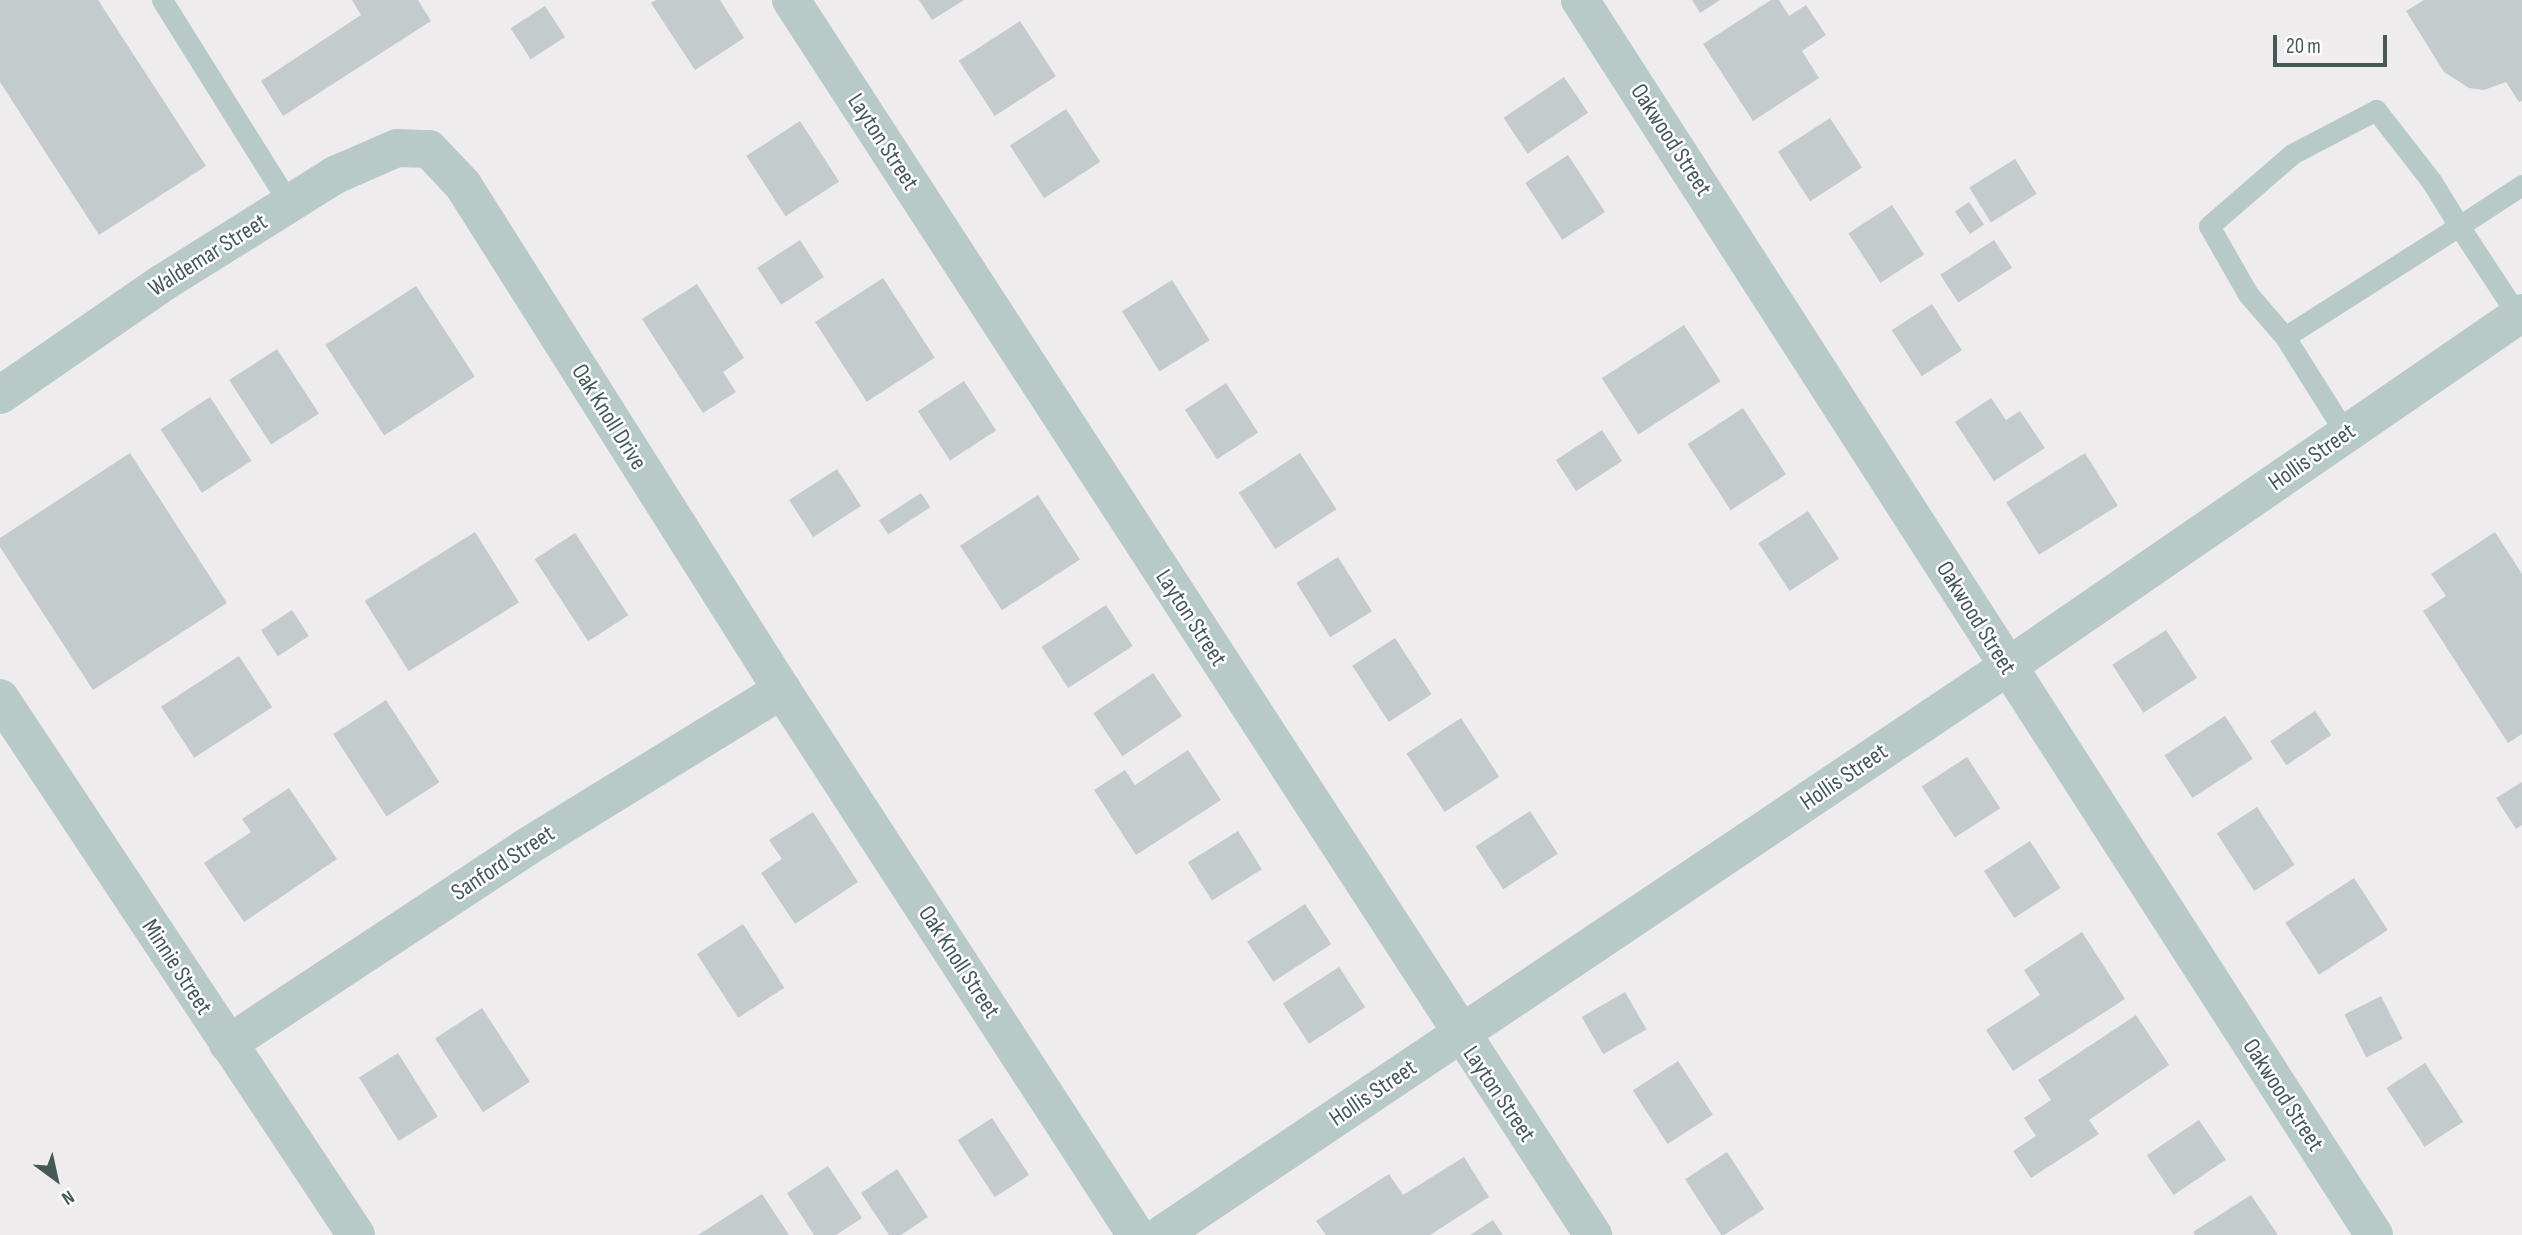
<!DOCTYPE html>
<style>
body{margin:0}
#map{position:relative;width:2522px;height:1235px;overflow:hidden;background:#efecee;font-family:"Sofia Sans Condensed",sans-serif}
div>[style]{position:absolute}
.building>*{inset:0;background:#c3cbcc;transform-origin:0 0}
.service>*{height:21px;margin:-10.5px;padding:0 10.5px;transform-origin:10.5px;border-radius:10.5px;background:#b7cac7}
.minor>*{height:38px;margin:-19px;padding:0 19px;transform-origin:19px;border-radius:19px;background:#b7cac7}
span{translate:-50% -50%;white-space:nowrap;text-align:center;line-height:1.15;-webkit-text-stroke:5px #fff;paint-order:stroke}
.street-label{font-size:24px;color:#455a57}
.north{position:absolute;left:21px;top:1144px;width:70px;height:70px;-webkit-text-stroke:5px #fff;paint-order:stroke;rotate:147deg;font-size:19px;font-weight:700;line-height:28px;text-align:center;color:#455a57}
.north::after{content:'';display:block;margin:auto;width:24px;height:32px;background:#455a57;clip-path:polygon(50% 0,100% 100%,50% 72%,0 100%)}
.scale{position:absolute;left:2273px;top:35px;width:114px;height:32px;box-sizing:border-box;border:4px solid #455a57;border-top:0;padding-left:9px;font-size:21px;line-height:24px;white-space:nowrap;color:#455a57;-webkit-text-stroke:5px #fff;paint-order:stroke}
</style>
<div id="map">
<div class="building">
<div style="clip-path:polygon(0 0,98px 0,206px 166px,99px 235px,0 82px)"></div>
<div style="clip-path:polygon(352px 0,418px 0,431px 21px,283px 116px,261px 81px,361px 15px)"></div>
<div style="clip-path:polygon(656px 0,720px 0,744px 38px,695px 70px,651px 3px)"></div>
<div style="clip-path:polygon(919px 0,964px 0,932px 20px)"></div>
<div style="clip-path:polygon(1692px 0,1720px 0,1700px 13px)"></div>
<div style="clip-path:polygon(1771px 0,1779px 0,1789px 16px,1806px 5px,1826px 35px,1802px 51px,1819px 78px,1753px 121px,1703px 44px)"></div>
<div style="clip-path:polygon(2424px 0,2522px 0,2522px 101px,2519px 102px,2506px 82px,2484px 90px,2469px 88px,2444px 72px,2406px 11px)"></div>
<div style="left:545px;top:6px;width:37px;height:41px;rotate:57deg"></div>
<div style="left:1020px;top:21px;width:66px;height:73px;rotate:57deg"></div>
<div style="left:1564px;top:77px;width:43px;height:73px;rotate:56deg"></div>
<div style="left:1066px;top:109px;width:63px;height:67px;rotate:57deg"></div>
<div style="left:1830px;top:118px;width:59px;height:62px;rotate:57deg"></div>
<div style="left:800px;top:121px;width:72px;height:64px;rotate:57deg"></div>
<div style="left:1568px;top:155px;width:68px;height:51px;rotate:57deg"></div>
<div style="left:2015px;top:159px;width:41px;height:54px;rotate:58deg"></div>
<div style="left:1969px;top:202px;width:27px;height:17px;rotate:56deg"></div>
<div style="left:1892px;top:205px;width:59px;height:52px;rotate:57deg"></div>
<div style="left:800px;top:240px;width:44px;height:51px;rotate:57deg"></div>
<div style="left:1994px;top:240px;width:33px;height:64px;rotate:57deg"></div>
<div style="left:883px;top:278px;width:95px;height:81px;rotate:57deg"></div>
<div style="left:1172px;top:280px;width:71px;height:59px;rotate:58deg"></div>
<div style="clip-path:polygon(697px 284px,744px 358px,723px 372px,736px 392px,703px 413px,642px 319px)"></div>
<div style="left:416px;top:286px;width:108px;height:108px;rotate:57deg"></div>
<div style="left:1932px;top:304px;width:55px;height:48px;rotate:57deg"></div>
<div style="left:1684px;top:325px;width:67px;height:98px;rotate:57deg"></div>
<div style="left:277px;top:349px;width:77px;height:57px;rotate:57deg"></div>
<div style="left:964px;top:381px;width:59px;height:55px;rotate:57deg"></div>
<div style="left:1226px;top:383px;width:59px;height:49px;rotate:57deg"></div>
<div style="left:210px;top:397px;width:76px;height:59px;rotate:57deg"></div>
<div style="clip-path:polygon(1991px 398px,2006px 420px,2020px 411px,2045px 448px,1994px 481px,1955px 422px)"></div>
<div style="left:1743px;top:408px;width:79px;height:66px;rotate:57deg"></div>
<div style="left:1602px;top:430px;width:37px;height:55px;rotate:57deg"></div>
<div style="clip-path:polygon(130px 453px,227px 603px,93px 690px,0 547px,0 538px)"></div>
<div style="left:1300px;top:453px;width:67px;height:73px;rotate:57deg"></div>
<div style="left:2085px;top:453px;width:62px;height:93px;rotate:58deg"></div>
<div style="left:837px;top:469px;width:44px;height:57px;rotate:57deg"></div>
<div style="left:921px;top:493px;width:17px;height:50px;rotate:57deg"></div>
<div style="left:1038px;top:495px;width:77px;height:93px;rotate:57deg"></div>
<div style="left:1808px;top:511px;width:57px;height:59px;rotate:57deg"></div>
<div style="left:475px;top:532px;width:83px;height:130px;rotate:58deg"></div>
<div style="clip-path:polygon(2495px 532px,2522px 574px,2522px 734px,2508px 743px,2423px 611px,2446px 596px,2431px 574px)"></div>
<div style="left:575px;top:533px;width:98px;height:48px;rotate:57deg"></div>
<div style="left:1338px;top:557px;width:64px;height:49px;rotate:58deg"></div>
<div style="left:1106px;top:605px;width:49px;height:77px;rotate:57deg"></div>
<div style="left:292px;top:610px;width:31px;height:37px;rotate:57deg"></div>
<div style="left:2166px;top:630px;width:57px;height:64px;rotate:57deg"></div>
<div style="left:1395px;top:638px;width:67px;height:51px;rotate:57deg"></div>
<div style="left:239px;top:656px;width:61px;height:93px;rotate:57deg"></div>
<div style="left:1153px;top:673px;width:52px;height:72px;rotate:56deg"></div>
<div style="left:386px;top:700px;width:98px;height:63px;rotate:57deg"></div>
<div style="left:2315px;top:711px;width:29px;height:54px;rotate:56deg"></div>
<div style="left:2225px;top:716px;width:51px;height:72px;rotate:57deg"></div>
<div style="left:1461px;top:718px;width:70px;height:65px;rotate:57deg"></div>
<div style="clip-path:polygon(1188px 750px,1221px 800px,1136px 855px,1094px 790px,1125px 770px,1135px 785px)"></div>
<div style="left:1967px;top:757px;width:61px;height:54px;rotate:57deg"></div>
<div style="clip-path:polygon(2522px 782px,2522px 825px,2516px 829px,2496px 798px)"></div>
<div style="clip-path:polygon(289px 788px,337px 859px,244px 922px,204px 863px,251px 832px,242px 819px)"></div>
<div style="left:2257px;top:807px;width:69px;height:48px;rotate:57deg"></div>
<div style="left:1530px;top:811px;width:51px;height:65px;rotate:57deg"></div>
<div style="clip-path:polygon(813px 812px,858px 882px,795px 924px,761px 873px,782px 859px,769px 840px)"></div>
<div style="left:1238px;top:831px;width:45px;height:59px;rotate:58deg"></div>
<div style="left:2030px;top:841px;width:56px;height:55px;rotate:57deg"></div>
<div style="left:2354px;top:878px;width:62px;height:82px;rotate:57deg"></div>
<div style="left:1305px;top:904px;width:48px;height:69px;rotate:57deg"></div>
<div style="left:743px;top:924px;width:76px;height:55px;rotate:57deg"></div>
<div style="clip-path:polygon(2082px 932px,2125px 999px,2013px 1071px,1986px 1030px,2040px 995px,2024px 970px)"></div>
<div style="left:1339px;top:967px;width:48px;height:67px;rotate:57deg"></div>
<div style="left:1625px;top:992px;width:43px;height:50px;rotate:60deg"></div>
<div style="left:2381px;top:996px;width:48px;height:41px;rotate:63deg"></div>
<div style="left:482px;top:1008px;width:88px;height:56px;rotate:57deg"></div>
<div style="clip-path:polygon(2136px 1015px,2169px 1065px,2089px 1120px,2099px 1134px,2031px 1178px,2013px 1151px,2036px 1136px,2024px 1118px,2051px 1100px,2038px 1080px)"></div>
<div style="left:398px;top:1053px;width:75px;height:46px;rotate:58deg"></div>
<div style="left:1678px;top:1061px;width:64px;height:54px;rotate:57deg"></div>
<div style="left:2425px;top:1063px;width:70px;height:46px;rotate:57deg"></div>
<div style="left:992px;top:1118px;width:68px;height:41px;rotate:57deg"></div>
<div style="left:2199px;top:1120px;width:48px;height:63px;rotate:56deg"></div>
<div style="left:1727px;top:1152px;width:68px;height:50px;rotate:57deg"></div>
<div style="clip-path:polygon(1464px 1157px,1489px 1197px,1430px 1235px,1326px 1235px,1316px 1221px,1389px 1174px,1403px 1195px)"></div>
<div style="clip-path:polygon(828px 1166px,862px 1218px,836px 1235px,814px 1235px,787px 1193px)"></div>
<div style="clip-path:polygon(897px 1169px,928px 1217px,901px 1235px,889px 1235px,861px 1193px)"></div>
<div style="clip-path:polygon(762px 1194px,789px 1235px,698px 1235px)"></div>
<div style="clip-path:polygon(2251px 1195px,2278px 1235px,2195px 1235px,2193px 1232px)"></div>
<div style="clip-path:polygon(1493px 1220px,1503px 1235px,1470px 1235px)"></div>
</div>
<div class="service">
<div style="left:162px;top:0;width:239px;rotate:58deg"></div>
<div style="left:2522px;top:185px;width:75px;rotate:146.9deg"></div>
<div style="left:2459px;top:226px;width:115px;rotate:56.7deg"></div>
<div style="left:2285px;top:337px;width:57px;rotate:-130.7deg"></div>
<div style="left:2248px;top:294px;width:78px;rotate:-119.8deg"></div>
<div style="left:2209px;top:226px;width:110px;rotate:-40.9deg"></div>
<div style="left:2292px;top:154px;width:95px;rotate:-27.6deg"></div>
<div style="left:2376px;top:110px;width:91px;rotate:52.1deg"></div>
<div style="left:2432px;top:182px;width:52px;rotate:58.5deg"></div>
<div style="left:2459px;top:226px;width:206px;rotate:147.5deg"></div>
<div style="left:2285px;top:337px;width:115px;rotate:57.8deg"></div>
</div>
<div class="minor">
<div style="left:791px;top:0;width:1473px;rotate:57deg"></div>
<div style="left:1580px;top:0;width:1468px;rotate:57.26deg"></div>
<div style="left:0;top:395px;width:199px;rotate:-34.6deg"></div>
<div style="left:164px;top:282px;width:202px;rotate:-32deg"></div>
<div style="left:335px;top:175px;width:68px;rotate:-23.5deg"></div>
<div style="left:397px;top:148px;width:32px;rotate:2deg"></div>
<div style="left:429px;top:149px;width:50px;rotate:46.6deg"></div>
<div style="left:463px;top:185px;width:597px;rotate:57.72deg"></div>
<div style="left:782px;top:690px;width:650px;rotate:56.99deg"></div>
<div style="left:0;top:698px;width:644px;rotate:56.46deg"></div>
<div style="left:228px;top:1044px;width:356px;rotate:-33.4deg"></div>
<div style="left:525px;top:848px;width:302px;rotate:-31.6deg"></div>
<div style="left:1161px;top:1235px;width:1019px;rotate:-33.88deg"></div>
<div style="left:2007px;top:667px;width:625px;rotate:-34.5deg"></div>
</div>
<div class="street-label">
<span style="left:1671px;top:140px;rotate:57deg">Oakwood Street</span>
<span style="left:883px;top:142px;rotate:57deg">Layton Street</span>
<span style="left:208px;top:255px;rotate:-32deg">Waldemar Street</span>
<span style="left:609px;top:417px;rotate:58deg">Oak Knoll Drive</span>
<span style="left:2312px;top:457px;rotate:-35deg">Hollis Street</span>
<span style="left:1191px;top:618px;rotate:57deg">Layton Street</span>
<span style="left:1976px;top:618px;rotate:58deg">Oakwood Street</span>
<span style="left:1844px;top:777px;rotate:-34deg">Hollis Street</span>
<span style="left:503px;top:863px;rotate:-33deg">Sanford Street</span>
<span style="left:959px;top:962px;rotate:57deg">Oak Knoll Street</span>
<span style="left:177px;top:967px;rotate:57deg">Minnie Street</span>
<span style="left:1373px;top:1093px;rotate:-34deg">Hollis Street</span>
<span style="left:1499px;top:1094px;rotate:56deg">Layton Street</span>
<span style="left:2283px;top:1095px;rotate:57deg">Oakwood Street</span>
</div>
<div class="north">N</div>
<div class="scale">20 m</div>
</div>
